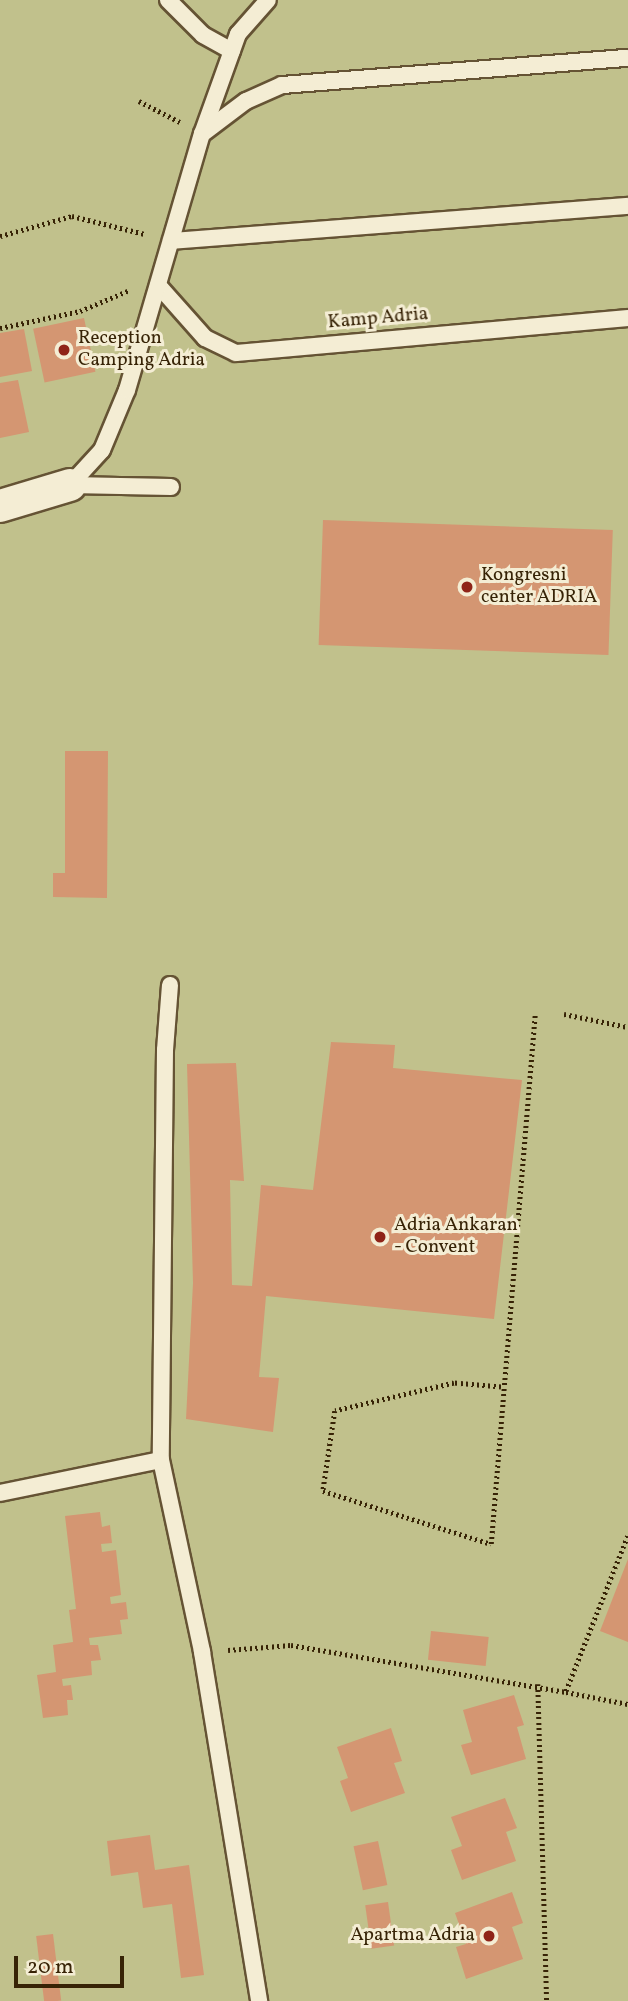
<!DOCTYPE html>
<style>
body{margin:0}
#map{position:relative;width:628px;height:2001px;overflow:hidden;background:#eee3bd;font-family:Vollkorn,serif}
div>[style]{position:absolute}
.green>*{inset:0;background:#c1c18c;transform-origin:0 0}
.building>*{inset:0;background:#d49672;transform-origin:0 0}
.path>*{height:4.5px;margin-top:-2.25px;transform-origin:0;background:repeating-linear-gradient(90deg,#372306 0 2px,transparent 0 5.5px)}
.roads{filter:drop-shadow(2px 0 #655334) drop-shadow(-2px 0 #655334) drop-shadow(0 2px #655334) drop-shadow(0 -2px #655334)}
.lane>*{height:16px;margin:-8px;padding:0 8px;transform-origin:8px;border-radius:8px;background:#f4edd4}
.street>*{height:32px;margin:-16px;padding:0 16px;transform-origin:16px;border-radius:16px;background:#f4edd4}
.dots>*{width:19px;height:19px;translate:-50% -50%;box-sizing:border-box;border:4px solid #f4edd4;border-radius:50%}
span{translate:-50% -50%;white-space:nowrap;text-align:center;line-height:1.15;-webkit-text-stroke:6px #f4edd4;paint-order:stroke}
.street-label{font-size:19px;color:#372306}
.poi-label{font-size:19px;color:#372306}
.left{translate:0 -50%;text-align:left}
.right{translate:-100% -50%;text-align:right}
.scale{position:absolute;left:14px;top:1956px;width:110px;height:32px;box-sizing:border-box;border:4px solid #372306;border-top:0;padding-left:9px;font-size:21px;line-height:24px;white-space:nowrap;color:#372306;-webkit-text-stroke:5px #f4edd4;paint-order:stroke}
</style>
<div id="map">
<div class="green">
<div style="left:0;top:0;width:628px;height:2001px"></div>
</div>
<div class="building">
<div style="left:84px;top:318px;width:55px;height:52px;rotate:78deg"></div>
<div style="clip-path:polygon(24px 329px,32px 371px,0 377px,0 333px)"></div>
<div style="clip-path:polygon(18px 380px,29px 432px,0 438px,0 383px)"></div>
<div style="left:323px;top:520px;width:290px;height:125px;rotate:2deg"></div>
<div style="clip-path:polygon(65px 751px,108px 751px,107px 898px,53px 897px,53px 873px,65px 873px)"></div>
<div style="clip-path:polygon(331px 1042px,395px 1045px,393px 1068px,522px 1080px,494px 1319px,266px 1296px,259px 1377px,279px 1378px,273px 1432px,186px 1419px,193px 1283px,187px 1064px,236px 1063px,244px 1181px,230px 1180px,232px 1285px,252px 1286px,261px 1185px,313px 1190px)"></div>
<div style="clip-path:polygon(100px 1512px,102px 1527px,110px 1525px,112px 1543px,101px 1544px,102px 1552px,116px 1550px,121px 1595px,110px 1597px,111px 1604px,126px 1602px,128px 1619px,120px 1620px,122px 1634px,89px 1638px,90px 1645px,98px 1645px,101px 1660px,91px 1661px,92px 1675px,62px 1679px,63px 1686px,71px 1685px,73px 1700px,67px 1700px,68px 1715px,43px 1718px,37px 1675px,56px 1672px,53px 1645px,73px 1642px,69px 1610px,76px 1609px,65px 1516px)"></div>
<div style="clip-path:polygon(628px 1559px,628px 1642px,600px 1631px)"></div>
<div style="left:431px;top:1631px;width:58px;height:29px;rotate:6deg"></div>
<div style="clip-path:polygon(514px 1695px,524px 1725px,517px 1727px,526px 1759px,471px 1775px,461px 1745px,472px 1742px,463px 1710px)"></div>
<div style="clip-path:polygon(391px 1728px,402px 1761px,394px 1763px,405px 1793px,351px 1812px,340px 1781px,348px 1778px,337px 1747px)"></div>
<div style="clip-path:polygon(505px 1798px,517px 1828px,506px 1832px,516px 1861px,462px 1880px,451px 1850px,462px 1846px,451px 1817px)"></div>
<div style="clip-path:polygon(150px 1835px,155px 1870px,189px 1865px,204px 1975px,181px 1978px,172px 1904px,143px 1908px,138px 1872px,111px 1876px,107px 1841px)"></div>
<div style="left:378px;top:1841px;width:45px;height:25px;rotate:78deg"></div>
<div style="clip-path:polygon(512px 1892px,523px 1923px,512px 1927px,523px 1959px,466px 1979px,456px 1947px,466px 1944px,455px 1913px)"></div>
<div style="left:388px;top:1902px;width:44px;height:23px;rotate:82deg"></div>
<div style="left:53px;top:1934px;width:67px;height:17px;rotate:83deg"></div>
</div>
<div class="path">
<div style="left:139px;top:101px;width:46px;rotate:27.1deg"></div>
<div style="left:0;top:236px;width:75px;rotate:-15.5deg"></div>
<div style="left:72px;top:216px;width:75px;rotate:13.9deg"></div>
<div style="left:0;top:328px;width:82px;rotate:-12deg"></div>
<div style="left:80px;top:311px;width:54px;rotate:-22.8deg"></div>
<div style="left:564px;top:1014px;width:65px;rotate:11.5deg"></div>
<div style="left:501px;top:1387px;width:47px;rotate:-175.1deg"></div>
<div style="left:454px;top:1383px;width:122px;rotate:166.8deg"></div>
<div style="left:335px;top:1411px;width:81px;rotate:98.5deg"></div>
<div style="left:323px;top:1491px;width:176px;rotate:17.5deg"></div>
<div style="left:491px;top:1544px;width:531px;rotate:-85.25deg"></div>
<div style="left:628px;top:1536px;width:168px;rotate:111.7deg"></div>
<div style="left:566px;top:1692px;width:63px;rotate:11deg"></div>
<div style="left:228px;top:1650px;width:63px;rotate:-4.5deg"></div>
<div style="left:291px;top:1645px;width:279px;rotate:9.7deg"></div>
<div style="left:538px;top:1684px;width:317px;rotate:88.4deg"></div>
</div>
<div class="roads">
<div class="lane">
<div style="left:168px;top:0;width:49px;rotate:45deg"></div>
<div style="left:203px;top:35px;width:33px;rotate:29deg"></div>
<div style="left:202px;top:134px;width:55px;rotate:-36.9deg"></div>
<div style="left:246px;top:101px;width:39px;rotate:-24deg"></div>
<div style="left:282px;top:85px;width:347px;rotate:-4.5deg"></div>
<div style="left:171px;top:241px;width:458px;rotate:-4.4deg"></div>
<div style="left:158px;top:285px;width:71px;rotate:48.4deg"></div>
<div style="left:205px;top:338px;width:34px;rotate:26deg"></div>
<div style="left:236px;top:353px;width:394px;rotate:-5.1deg"></div>
<div style="left:70px;top:485px;width:47px;rotate:-47.6deg"></div>
<div style="left:102px;top:450px;width:65px;rotate:-67.4deg"></div>
<div style="left:127px;top:390px;width:267px;rotate:-73.7deg"></div>
<div style="left:202px;top:134px;width:106px;rotate:-70.2deg"></div>
<div style="left:238px;top:34px;width:45px;rotate:-48.6deg"></div>
<div style="left:70px;top:485px;width:101px;rotate:1.1deg"></div>
<div style="left:170px;top:985px;width:65px;rotate:94.4deg"></div>
<div style="left:165px;top:1050px;width:410px;rotate:90.6deg"></div>
<div style="left:161px;top:1460px;width:196px;rotate:77.9deg"></div>
<div style="left:202px;top:1652px;width:354px;rotate:80.7deg"></div>
<div style="left:0;top:1493px;width:164px;rotate:-11.6deg"></div>
</div>
<div class="street">
<div style="left:0;top:506px;width:73px;rotate:-16.7deg"></div>
</div>
</div>
<div class="dots">
<div style="left:64px;top:350px;background:#8f2418"></div>
<div style="left:467px;top:587px;background:#8f2418"></div>
<div style="left:380px;top:1237px;background:#8f2418"></div>
<div style="left:489px;top:1936px;background:#8f2418"></div>
</div>
<div class="street-label">
<span style="left:378px;top:319px;rotate:-5deg">Kamp Adria</span>
</div>
<div class="poi-label">
<span class="left" style="left:78px;top:350px">Reception<br>Camping Adria</span>
<span class="left" style="left:481px;top:587px">Kongresni<br>center ADRIA</span>
<span class="left" style="left:394px;top:1237px">Adria Ankaran<br>- Convent</span>
<span class="right" style="left:475px;top:1936px">Apartma Adria</span>
</div>
<div class="scale">20 m</div>
</div>
